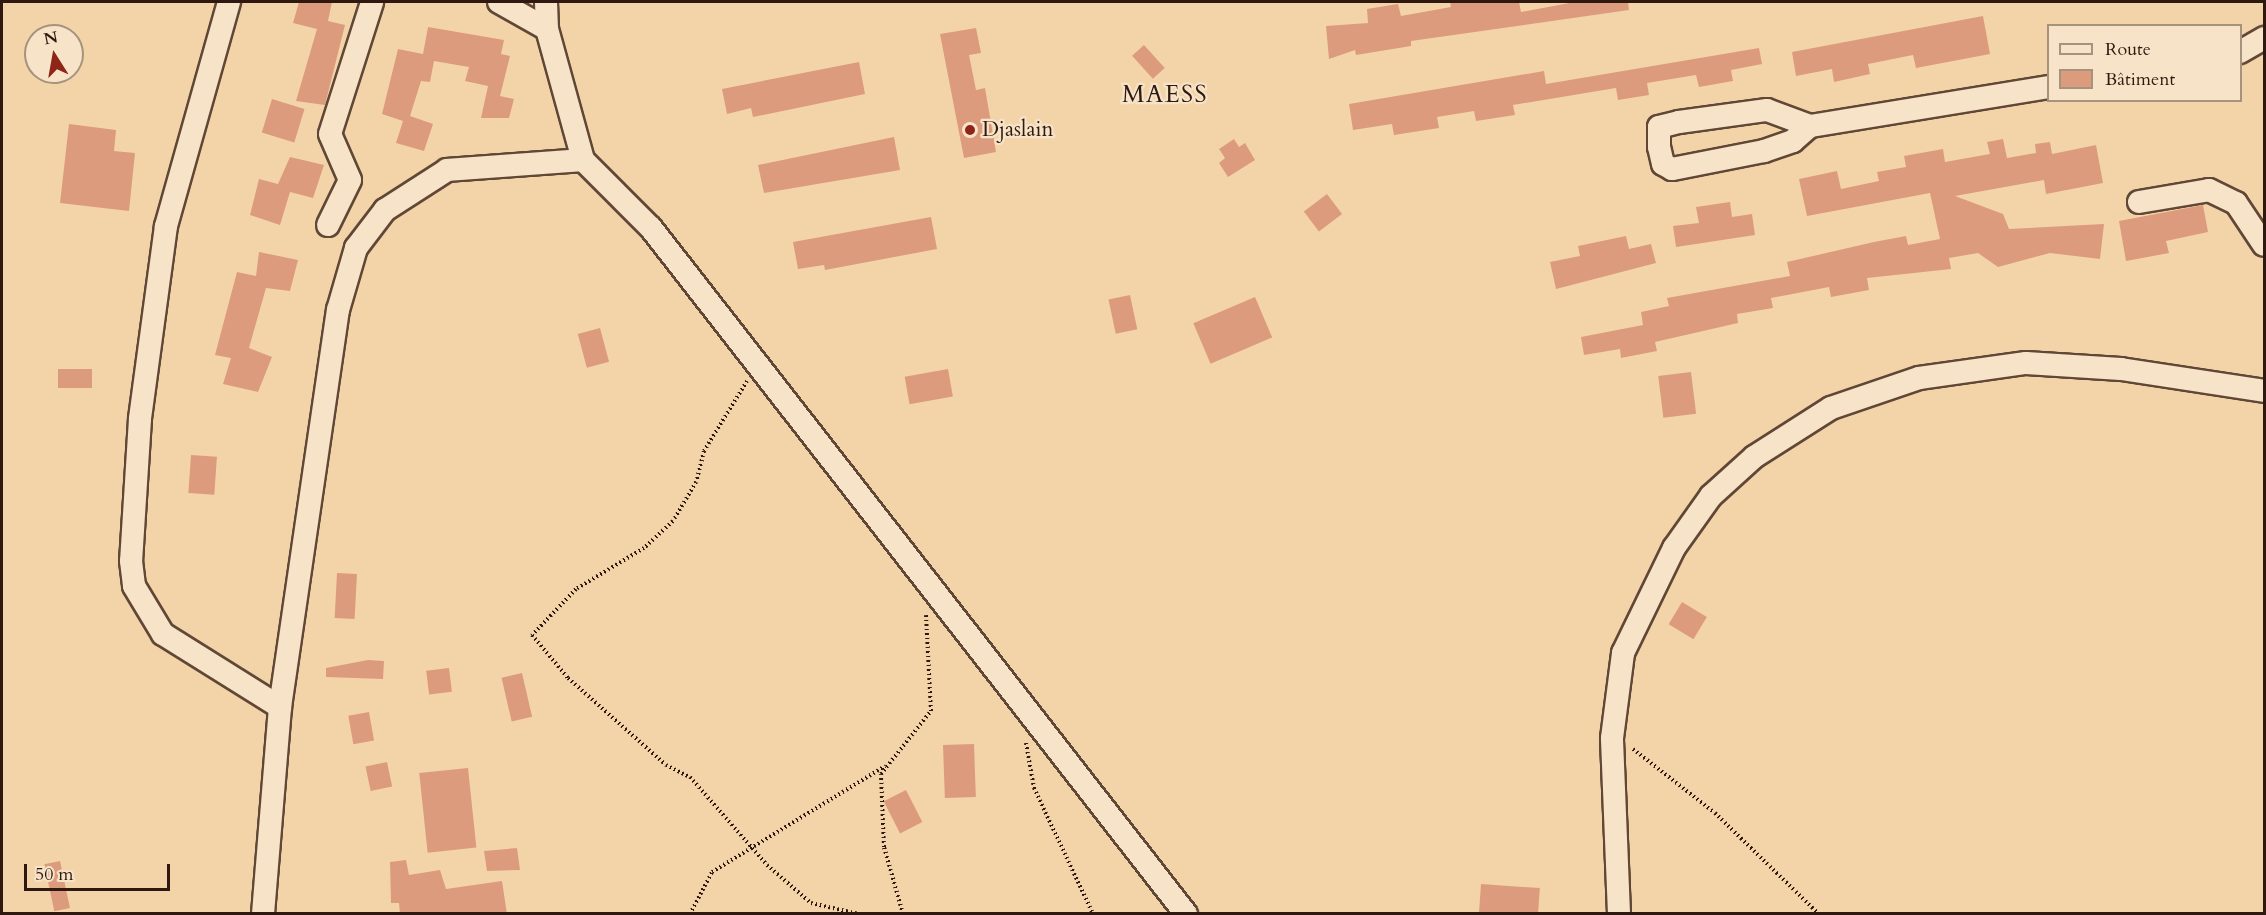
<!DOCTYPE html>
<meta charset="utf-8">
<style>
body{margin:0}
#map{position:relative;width:2266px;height:915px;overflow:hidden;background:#f3d4a9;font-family:Cardo,serif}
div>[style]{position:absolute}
.building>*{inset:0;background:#dd9b7d;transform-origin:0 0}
.path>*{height:4px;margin-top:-2px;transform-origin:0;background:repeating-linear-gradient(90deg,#2f180f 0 1.5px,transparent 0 4.5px)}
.roads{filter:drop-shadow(2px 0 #604736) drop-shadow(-2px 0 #604736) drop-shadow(0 2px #604736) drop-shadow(0 -2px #604736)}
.minor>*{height:22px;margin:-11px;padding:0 11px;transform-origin:11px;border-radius:11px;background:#f7e3c7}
.dots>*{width:16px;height:16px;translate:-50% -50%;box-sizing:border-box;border:3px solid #f7e3c7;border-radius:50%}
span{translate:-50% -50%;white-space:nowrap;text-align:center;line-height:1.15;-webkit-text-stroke:4.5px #f7e3c7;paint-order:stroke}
.poi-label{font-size:21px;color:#2f180f}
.left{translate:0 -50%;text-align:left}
.quarter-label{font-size:24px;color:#2f180f;letter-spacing:1.5px}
.frame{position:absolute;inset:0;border:3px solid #2f180f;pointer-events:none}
.legend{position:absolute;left:2047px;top:24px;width:195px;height:78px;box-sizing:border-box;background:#f7e3c7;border:2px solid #a7927d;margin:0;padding:8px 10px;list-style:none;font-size:18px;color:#2f180f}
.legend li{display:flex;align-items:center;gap:12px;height:30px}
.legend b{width:30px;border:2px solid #a7927d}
.north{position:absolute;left:24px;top:24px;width:60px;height:60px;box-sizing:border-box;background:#f7e3c7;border:2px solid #a7927d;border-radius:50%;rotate:349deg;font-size:16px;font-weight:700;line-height:24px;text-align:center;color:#2f180f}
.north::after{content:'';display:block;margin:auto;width:21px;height:27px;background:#8f2418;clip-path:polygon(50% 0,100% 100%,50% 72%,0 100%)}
.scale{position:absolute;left:24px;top:864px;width:146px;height:27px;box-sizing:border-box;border:3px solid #2f180f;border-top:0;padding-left:8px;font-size:18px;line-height:21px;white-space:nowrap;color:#2f180f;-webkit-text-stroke:4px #f7e3c7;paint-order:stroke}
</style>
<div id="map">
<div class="building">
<div style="clip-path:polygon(299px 2px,332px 2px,328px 21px,345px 25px,325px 105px,296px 101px,317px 29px,293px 23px)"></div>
<div style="clip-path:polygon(1450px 2px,1519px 2px,1521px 12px,1575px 2px,1628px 2px,1629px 10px,1411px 41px,1411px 46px,1356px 55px,1355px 50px,1329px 59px,1326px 26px,1368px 23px,1367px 9px,1398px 4px,1401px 16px,1451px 7px)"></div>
<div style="clip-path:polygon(1983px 16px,1990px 54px,1916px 68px,1913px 55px,1868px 64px,1870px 74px,1834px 82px,1832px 69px,1796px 76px,1792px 52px)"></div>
<div style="clip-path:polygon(428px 27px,504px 40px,501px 54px,510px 56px,500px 96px,514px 99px,509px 118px,481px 118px,488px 86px,465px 81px,469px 67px,434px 61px,430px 82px,421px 81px,410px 116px,433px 124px,424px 151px,396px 143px,403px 121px,382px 114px,398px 49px,423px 54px)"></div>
<div style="clip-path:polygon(976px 28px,981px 53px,969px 55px,976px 90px,985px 88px,996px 152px,964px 158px,940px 34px)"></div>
<div style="left:1144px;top:45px;width:31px;height:16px;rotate:48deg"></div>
<div style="clip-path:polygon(1759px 48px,1762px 64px,1731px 70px,1733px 81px,1699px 87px,1696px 75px,1647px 83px,1649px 95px,1618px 100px,1616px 88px,1513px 105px,1515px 115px,1476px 121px,1474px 111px,1437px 117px,1439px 128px,1394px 135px,1392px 124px,1353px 130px,1349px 104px,1544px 71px,1546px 84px)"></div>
<div style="clip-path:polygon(859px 62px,865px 94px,753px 117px,751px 108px,727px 114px,722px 89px)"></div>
<div style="left:272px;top:99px;width:34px;height:35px;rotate:17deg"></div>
<div style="clip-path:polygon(69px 124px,116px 130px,114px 151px,135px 153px,129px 211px,60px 203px)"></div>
<div style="clip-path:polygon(894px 137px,900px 170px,764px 193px,758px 165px)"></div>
<div style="clip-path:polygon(1234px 139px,1239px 147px,1245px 143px,1255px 160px,1228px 177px,1219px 163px,1225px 158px,1219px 149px)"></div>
<div style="clip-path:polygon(2003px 139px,2007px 158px,2036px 153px,2035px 144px,2050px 142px,2052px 154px,2096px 145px,2103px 183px,2046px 194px,2044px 180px,1955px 196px,2003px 214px,2009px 229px,2104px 224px,2100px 259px,2050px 253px,1998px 267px,1978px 253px,1949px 258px,1951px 269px,1867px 278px,1869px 290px,1831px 297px,1829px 287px,1771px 298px,1773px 308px,1737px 314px,1738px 323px,1655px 342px,1657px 351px,1621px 358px,1620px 349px,1584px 355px,1581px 337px,1643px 325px,1641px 312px,1669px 306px,1667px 298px,1790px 276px,1787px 262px,1874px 242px,1906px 236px,1908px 245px,1940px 239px,1930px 193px,1807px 216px,1799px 179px,1837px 171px,1841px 189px,1879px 181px,1877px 172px,1906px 167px,1904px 156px,1943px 149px,1945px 162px,1990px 154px,1987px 142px)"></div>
<div style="clip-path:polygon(290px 157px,324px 165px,313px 198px,290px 192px,280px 225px,250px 215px,259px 179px,278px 184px)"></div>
<div style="left:1327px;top:194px;width:25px;height:29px;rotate:53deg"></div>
<div style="clip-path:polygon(1730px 202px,1732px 217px,1752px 214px,1755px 235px,1676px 247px,1673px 226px,1699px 223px,1696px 207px)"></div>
<div style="clip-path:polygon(2203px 205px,2208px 232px,2166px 241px,2169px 253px,2126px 261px,2119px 221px)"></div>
<div style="clip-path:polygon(931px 217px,937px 249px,825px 270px,824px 265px,798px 269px,793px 242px)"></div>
<div style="clip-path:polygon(1626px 236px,1629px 249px,1651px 244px,1656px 263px,1556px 289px,1550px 262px,1580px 256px,1578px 246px)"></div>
<div style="clip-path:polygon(259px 252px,298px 260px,290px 291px,266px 288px,249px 348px,272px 357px,258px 392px,223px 384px,231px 358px,215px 355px,237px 272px,256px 276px)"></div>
<div style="left:1130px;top:295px;width:35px;height:22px;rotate:78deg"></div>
<div style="left:1255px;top:297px;width:44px;height:67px;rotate:67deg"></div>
<div style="left:600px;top:328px;width:35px;height:23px;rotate:75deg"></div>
<div style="left:92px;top:369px;width:19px;height:34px;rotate:90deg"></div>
<div style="left:948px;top:369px;width:28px;height:44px;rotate:80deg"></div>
<div style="left:1691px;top:372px;width:42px;height:33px;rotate:83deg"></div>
<div style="left:191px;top:455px;width:26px;height:38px;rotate:4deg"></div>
<div style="left:337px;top:573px;width:20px;height:45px;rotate:3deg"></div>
<div style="left:1682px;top:602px;width:29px;height:26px;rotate:31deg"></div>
<div style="clip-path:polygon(368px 660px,384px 661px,383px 679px,326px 677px,326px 668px)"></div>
<div style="left:449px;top:668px;width:24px;height:23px;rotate:83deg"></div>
<div style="left:522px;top:673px;width:45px;height:21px;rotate:77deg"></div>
<div style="left:369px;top:712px;width:29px;height:21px;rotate:80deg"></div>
<div style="left:974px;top:744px;width:53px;height:31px;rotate:88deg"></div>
<div style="left:387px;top:762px;width:25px;height:22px;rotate:78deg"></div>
<div style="left:468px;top:768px;width:80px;height:49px;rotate:84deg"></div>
<div style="left:906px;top:790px;width:36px;height:25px;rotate:63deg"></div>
<div style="clip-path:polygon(517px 848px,520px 870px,487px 871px,484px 851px)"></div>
<div style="clip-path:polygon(406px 860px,409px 875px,440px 870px,446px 889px,502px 881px,507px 914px,400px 914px,399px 903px,391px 903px,390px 862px)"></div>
<div style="left:60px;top:861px;width:48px;height:16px;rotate:78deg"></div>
<div style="left:1481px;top:884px;width:59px;height:30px;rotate:4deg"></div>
</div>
<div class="path">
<div style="left:747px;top:381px;width:82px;rotate:121.6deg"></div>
<div style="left:704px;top:451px;width:32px;rotate:104deg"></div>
<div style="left:696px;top:482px;width:45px;rotate:120.5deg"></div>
<div style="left:673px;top:521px;width:40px;rotate:137deg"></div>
<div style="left:644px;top:548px;width:79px;rotate:148.9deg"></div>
<div style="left:576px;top:589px;width:64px;rotate:133.7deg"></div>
<div style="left:532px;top:635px;width:56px;rotate:50.1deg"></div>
<div style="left:568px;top:678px;width:131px;rotate:41.6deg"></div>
<div style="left:666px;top:765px;width:27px;rotate:27deg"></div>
<div style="left:690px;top:777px;width:117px;rotate:48.8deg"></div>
<div style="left:767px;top:865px;width:58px;rotate:40.8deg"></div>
<div style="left:811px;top:903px;width:49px;rotate:12.9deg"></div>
<div style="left:1026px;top:743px;width:46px;rotate:79.9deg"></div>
<div style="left:1034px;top:788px;width:139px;rotate:64.9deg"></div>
<div style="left:1633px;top:749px;width:104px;rotate:38deg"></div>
<div style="left:1715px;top:813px;width:145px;rotate:44.2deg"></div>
<div style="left:690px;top:914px;width:47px;rotate:-62.4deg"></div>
<div style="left:712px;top:872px;width:203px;rotate:-31.5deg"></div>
<div style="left:903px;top:914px;width:70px;rotate:-105.8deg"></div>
<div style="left:884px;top:847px;width:73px;rotate:-92.4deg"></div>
<div style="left:881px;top:774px;width:80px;rotate:-51.6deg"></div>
<div style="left:931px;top:711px;width:96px;rotate:-93deg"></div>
</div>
<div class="roads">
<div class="minor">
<div style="left:229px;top:2px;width:233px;rotate:105.7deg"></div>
<div style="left:166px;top:226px;width:195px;rotate:97.7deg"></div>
<div style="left:140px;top:419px;width:142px;rotate:93.6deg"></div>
<div style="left:131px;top:561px;width:25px;rotate:83deg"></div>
<div style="left:134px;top:586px;width:56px;rotate:58.9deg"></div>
<div style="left:163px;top:634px;width:138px;rotate:32deg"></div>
<div style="left:499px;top:2px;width:55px;rotate:29.4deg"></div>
<div style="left:546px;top:2px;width:27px;rotate:88deg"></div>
<div style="left:547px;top:29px;width:136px;rotate:74.6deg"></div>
<div style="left:583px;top:160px;width:96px;rotate:45deg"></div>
<div style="left:651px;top:228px;width:870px;rotate:52.05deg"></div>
<div style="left:2240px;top:52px;width:28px;rotate:-30deg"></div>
<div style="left:1810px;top:126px;width:23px;rotate:139deg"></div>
<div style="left:1793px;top:141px;width:31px;rotate:161deg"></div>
<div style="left:1764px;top:151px;width:94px;rotate:168.9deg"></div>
<div style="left:1672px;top:169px;width:10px;rotate:-151deg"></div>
<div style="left:1663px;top:164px;width:17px;rotate:-103deg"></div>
<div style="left:1659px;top:147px;width:20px;rotate:-90deg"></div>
<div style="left:1659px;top:127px;width:21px;rotate:-14deg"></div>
<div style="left:1679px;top:122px;width:89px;rotate:-7.8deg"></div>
<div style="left:1767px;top:110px;width:46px;rotate:20.4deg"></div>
<div style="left:1810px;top:126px;width:241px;rotate:-9.3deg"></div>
<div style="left:2139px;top:202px;width:71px;rotate:-9.7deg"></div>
<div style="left:2209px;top:190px;width:30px;rotate:26deg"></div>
<div style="left:2236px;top:203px;width:50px;rotate:56.3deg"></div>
<div style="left:328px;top:225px;width:50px;rotate:-63.9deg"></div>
<div style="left:350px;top:180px;width:50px;rotate:-113.5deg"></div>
<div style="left:330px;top:134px;width:139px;rotate:-72.3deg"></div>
<div style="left:263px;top:914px;width:208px;rotate:-85.3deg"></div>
<div style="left:280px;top:707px;width:401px;rotate:-81.7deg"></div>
<div style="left:338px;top:310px;width:65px;rotate:-73.8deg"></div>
<div style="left:356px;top:248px;width:48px;rotate:-52.7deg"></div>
<div style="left:385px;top:210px;width:74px;rotate:-32.8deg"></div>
<div style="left:447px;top:170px;width:136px;rotate:-4.2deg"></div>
<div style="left:1619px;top:914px;width:176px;rotate:-92.3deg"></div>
<div style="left:1612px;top:738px;width:86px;rotate:-82.6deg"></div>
<div style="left:1623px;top:653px;width:117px;rotate:-64.1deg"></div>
<div style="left:1674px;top:548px;width:64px;rotate:-54.6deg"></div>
<div style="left:1711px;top:496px;width:58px;rotate:-42.2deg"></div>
<div style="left:1754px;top:457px;width:91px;rotate:-32.5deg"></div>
<div style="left:1831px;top:408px;width:93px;rotate:-18.8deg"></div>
<div style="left:1919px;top:378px;width:108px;rotate:-8deg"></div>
<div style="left:2026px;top:363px;width:95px;rotate:3.6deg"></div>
<div style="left:2121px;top:369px;width:145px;rotate:8.7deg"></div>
</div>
</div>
<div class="dots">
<div style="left:970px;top:130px;background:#8f2418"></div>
</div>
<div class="poi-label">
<span class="left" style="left:982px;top:130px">Djaslain</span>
</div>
<div class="quarter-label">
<span style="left:1165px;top:95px">MAESS</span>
</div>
<div class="frame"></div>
<ul class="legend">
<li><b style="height:8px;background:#f7e3c7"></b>Route</li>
<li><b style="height:16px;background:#dd9b7d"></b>Bâtiment</li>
</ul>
<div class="north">N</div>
<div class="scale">50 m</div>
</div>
